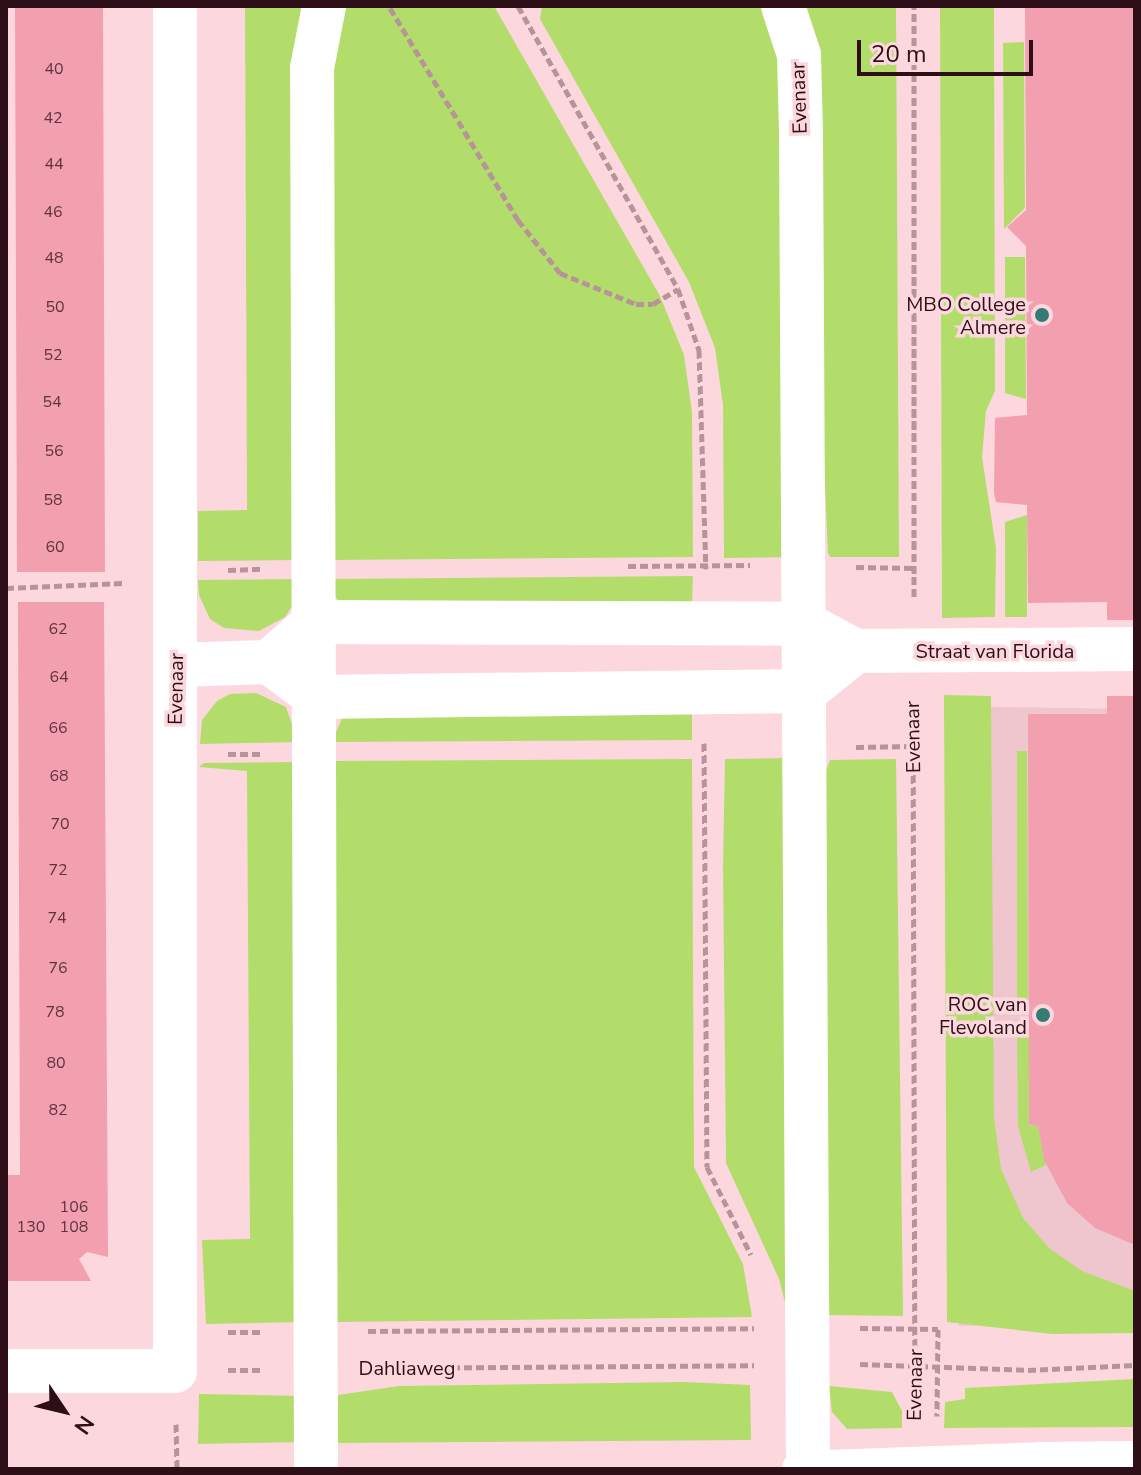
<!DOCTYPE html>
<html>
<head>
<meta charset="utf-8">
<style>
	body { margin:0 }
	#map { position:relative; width:1141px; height:1475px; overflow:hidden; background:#fdd7de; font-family:"Nunito Sans",sans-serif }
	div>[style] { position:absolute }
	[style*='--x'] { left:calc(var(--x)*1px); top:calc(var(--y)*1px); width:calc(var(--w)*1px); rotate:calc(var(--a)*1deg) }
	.built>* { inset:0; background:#efc6cd }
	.green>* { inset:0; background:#b2dd6b }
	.building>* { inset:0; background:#f29fb0 }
	.path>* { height:5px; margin-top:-2.5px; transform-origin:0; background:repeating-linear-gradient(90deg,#b7939a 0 8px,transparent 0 12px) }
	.service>* { height:36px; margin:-18px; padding:0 18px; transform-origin:18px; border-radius:18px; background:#fff }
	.minor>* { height:44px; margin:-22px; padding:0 22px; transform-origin:22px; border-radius:22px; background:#fff }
	.secondary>* { height:44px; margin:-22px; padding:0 22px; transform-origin:22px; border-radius:22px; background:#fff }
	.dots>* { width:22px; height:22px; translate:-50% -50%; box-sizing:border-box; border:4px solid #fdd7de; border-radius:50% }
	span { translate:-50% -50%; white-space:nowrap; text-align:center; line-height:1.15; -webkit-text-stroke:7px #fdd7de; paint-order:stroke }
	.number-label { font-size:16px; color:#5f333d }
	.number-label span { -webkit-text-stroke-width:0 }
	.street-label { font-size:20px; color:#2e0f17 }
	.poi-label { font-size:20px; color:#2e0f17 }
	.right { translate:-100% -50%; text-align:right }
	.frame { position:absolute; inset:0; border:8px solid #2e0f17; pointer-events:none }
	.north { position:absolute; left:24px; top:1371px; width:80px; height:80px; -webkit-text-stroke:6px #fdd7de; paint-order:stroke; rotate:125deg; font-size:22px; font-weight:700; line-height:32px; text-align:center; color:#2e0f17 }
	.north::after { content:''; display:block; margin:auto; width:28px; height:36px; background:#2e0f17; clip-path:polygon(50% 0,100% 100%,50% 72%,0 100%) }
	.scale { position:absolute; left:857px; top:40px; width:176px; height:36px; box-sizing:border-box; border:4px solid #2e0f17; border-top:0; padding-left:10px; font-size:24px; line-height:28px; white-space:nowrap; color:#2e0f17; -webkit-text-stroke:6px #fdd7de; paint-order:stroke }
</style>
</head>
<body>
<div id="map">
	<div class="built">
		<i style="clip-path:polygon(944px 706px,1135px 709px,1135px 1321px,959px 1326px)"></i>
	</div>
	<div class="green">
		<i style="clip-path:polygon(245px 6px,307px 6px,298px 560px,198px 561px,198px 511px,247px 510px)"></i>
		<i style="clip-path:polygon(343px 6px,494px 6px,660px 296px,684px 355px,692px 412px,693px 557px,331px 560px,331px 59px)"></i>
		<i style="clip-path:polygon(542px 6px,770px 6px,779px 28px,788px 557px,724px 558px,723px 405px,715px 348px,689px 282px,540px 19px)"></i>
		<i style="clip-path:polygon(804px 6px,896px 6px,899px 557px,830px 557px,828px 553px)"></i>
		<i style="clip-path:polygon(940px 6px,994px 6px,995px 391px,986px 411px,982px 457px,996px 548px,995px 617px,942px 618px)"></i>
		<i style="clip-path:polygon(1024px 42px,1025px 208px,1004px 229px,1003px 43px)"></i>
		<i style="clip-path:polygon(1005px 257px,1025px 257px,1026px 399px,1005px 393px)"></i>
		<i style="clip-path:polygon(1027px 515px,1027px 617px,1005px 617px,1005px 522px)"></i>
		<i style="clip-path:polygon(693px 576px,692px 603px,341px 603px,333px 595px,331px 579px)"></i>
		<i style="clip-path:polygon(298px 579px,293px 605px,285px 617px,259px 631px,224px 628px,210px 619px,199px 595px,198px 580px)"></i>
		<i style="clip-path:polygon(256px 693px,286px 707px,298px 742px,200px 744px,202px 720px,217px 701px,230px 694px)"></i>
		<i style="clip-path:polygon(944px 695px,991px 696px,994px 1118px,1001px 1169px,1023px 1218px,1049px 1248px,1082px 1271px,1135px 1291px,1135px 1333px,1052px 1334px,947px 1322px)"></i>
		<i style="clip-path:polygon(692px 714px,692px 740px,332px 742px,342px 718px)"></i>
		<i style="clip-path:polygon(1017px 751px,1027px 751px,1028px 1003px,1017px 1003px)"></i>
		<i style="clip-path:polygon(790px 758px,789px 1318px,779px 1279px,726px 1163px,723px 866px,725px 759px)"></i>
		<i style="clip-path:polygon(692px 759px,694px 1167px,743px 1264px,752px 1317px,334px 1322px,332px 761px)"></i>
		<i style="clip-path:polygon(896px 759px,903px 1316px,828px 1315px,826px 771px,830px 760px)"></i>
		<i style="clip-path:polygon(299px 762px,302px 1322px,206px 1324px,202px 1240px,250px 1239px,247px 771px,199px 767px,204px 763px)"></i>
		<i style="clip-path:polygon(1017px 1029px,1029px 1030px,1030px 1126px,1038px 1126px,1046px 1165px,1031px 1172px,1018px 1126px)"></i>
		<i style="clip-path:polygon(1135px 1379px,1135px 1427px,944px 1428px,945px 1402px,965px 1399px,965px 1388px)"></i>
		<i style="clip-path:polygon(684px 1382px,750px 1385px,751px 1440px,336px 1443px,338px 1395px,399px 1386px)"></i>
		<i style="clip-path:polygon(829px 1386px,892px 1392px,902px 1411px,902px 1428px,847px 1429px,832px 1412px)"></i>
		<i style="clip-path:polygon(199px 1394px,301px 1396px,301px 1442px,198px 1444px)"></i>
	</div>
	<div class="building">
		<i style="clip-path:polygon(15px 6px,103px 6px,105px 572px,17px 572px)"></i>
		<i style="clip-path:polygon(1025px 6px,1135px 6px,1135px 620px,1107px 620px,1107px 602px,1028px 603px,1027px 505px,996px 502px,994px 493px,995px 418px,1027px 415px,1026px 246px,1007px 227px,1026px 210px)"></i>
		<i style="clip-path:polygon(18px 602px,104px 602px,108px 1257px,87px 1252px,79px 1259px,91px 1281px,6px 1281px,7px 1175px,20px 1175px)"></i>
		<i style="clip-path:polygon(1107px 696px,1135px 696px,1135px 1245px,1095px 1228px,1067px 1203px,1044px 1160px,1038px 1126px,1029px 1125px,1028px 714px,1107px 714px)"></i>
	</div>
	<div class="path">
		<i style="--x:518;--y:6;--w:325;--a:60.5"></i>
		<i style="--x:678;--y:289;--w:65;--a:71"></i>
		<i style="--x:699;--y:350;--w:219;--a:88.2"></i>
		<i style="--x:390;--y:8;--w:248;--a:58.9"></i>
		<i style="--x:518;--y:220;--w:68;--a:51.6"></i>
		<i style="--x:560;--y:273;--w:82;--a:22.2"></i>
		<i style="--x:636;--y:304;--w:17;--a:0"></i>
		<i style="--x:653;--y:304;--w:29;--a:-31"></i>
		<i style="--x:628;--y:566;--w:122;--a:-0.5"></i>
		<i style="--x:856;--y:567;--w:59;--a:1"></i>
		<i style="--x:228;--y:570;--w:34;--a:-2"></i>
		<i style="--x:6;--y:588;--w:117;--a:-2.4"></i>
		<i style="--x:914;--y:597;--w:591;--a:-90"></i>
		<i style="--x:913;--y:703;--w:714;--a:89.84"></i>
		<i style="--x:704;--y:743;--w:424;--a:89.6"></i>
		<i style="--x:707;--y:1167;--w:98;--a:63.4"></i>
		<i style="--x:856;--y:747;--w:58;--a:-1"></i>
		<i style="--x:228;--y:754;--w:34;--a:0"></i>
		<i style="--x:860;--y:1328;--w:78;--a:0.7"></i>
		<i style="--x:938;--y:1329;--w:87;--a:90.7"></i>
		<i style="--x:368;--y:1331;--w:386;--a:-0.4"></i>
		<i style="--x:228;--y:1332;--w:34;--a:0"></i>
		<i style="--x:860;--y:1364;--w:168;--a:2"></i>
		<i style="--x:1028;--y:1370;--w:107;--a:-2.7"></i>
		<i style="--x:368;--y:1368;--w:386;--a:-0.4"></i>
		<i style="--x:228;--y:1370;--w:34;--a:0"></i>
		<i style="--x:176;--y:1424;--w:45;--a:88.7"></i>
	</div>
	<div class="service">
		<i style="--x:1019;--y:1466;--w:23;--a:-15"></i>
		<i style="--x:1041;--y:1460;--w:94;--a:-0.6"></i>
		<i style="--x:800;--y:1469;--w:241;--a:-2.1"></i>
	</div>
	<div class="minor">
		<i style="--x:314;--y:622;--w:492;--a:0.2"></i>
		<i style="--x:806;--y:624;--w:57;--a:28.4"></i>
		<i style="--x:856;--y:651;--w:64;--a:141.3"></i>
		<i style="--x:806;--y:691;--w:490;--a:179.3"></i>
		<i style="--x:316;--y:697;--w:59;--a:-143.3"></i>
		<i style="--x:269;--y:662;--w:60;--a:-41.6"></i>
		<i style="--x:856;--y:651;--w:279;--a:-0.4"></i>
		<i style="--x:177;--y:665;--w:92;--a:-1.9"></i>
		<i style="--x:6;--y:1371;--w:169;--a:0"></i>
		<i style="--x:175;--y:1371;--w:1365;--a:-90"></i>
	</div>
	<div class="secondary">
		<i style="--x:783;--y:6;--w:52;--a:71.9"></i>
		<i style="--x:799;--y:55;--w:78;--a:88.5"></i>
		<i style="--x:801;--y:133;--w:1336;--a:89.7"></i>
		<i style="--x:316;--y:1469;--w:1401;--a:-90.16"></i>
		<i style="--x:312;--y:68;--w:63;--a:-79"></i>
	</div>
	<div class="dots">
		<i style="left:1042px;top:315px;background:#347b74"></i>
		<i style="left:1043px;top:1015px;background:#347b74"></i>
	</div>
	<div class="number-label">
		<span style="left:54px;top:69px">40</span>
		<span style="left:53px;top:118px">42</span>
		<span style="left:54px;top:164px">44</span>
		<span style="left:53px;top:212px">46</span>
		<span style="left:54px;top:258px">48</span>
		<span style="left:55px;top:307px">50</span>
		<span style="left:53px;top:355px">52</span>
		<span style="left:52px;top:402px">54</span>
		<span style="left:54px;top:451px">56</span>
		<span style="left:53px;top:500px">58</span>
		<span style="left:55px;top:547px">60</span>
		<span style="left:58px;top:629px">62</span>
		<span style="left:59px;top:677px">64</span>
		<span style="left:58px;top:728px">66</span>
		<span style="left:59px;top:776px">68</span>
		<span style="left:60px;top:824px">70</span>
		<span style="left:58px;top:870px">72</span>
		<span style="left:57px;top:918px">74</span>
		<span style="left:58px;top:968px">76</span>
		<span style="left:55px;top:1012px">78</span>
		<span style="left:56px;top:1063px">80</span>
		<span style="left:58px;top:1110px">82</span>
		<span style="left:74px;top:1207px">106</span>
		<span style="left:31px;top:1227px">130</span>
		<span style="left:74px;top:1227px">108</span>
	</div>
	<div class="street-label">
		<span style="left:799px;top:98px;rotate:-92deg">Evenaar</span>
		<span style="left:995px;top:651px">Straat van Florida</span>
		<span style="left:176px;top:689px;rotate:-89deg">Evenaar</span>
		<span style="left:913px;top:737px;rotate:-91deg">Evenaar</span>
		<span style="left:407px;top:1368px">Dahliaweg</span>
		<span style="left:915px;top:1385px;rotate:-89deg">Evenaar</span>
	</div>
	<div class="poi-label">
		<span class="right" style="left:1026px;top:316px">MBO College<br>Almere</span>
		<span class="right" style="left:1027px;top:1016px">ROC van<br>Flevoland</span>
	</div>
	<div class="frame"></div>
	<div class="north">N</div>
	<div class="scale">20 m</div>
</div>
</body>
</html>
